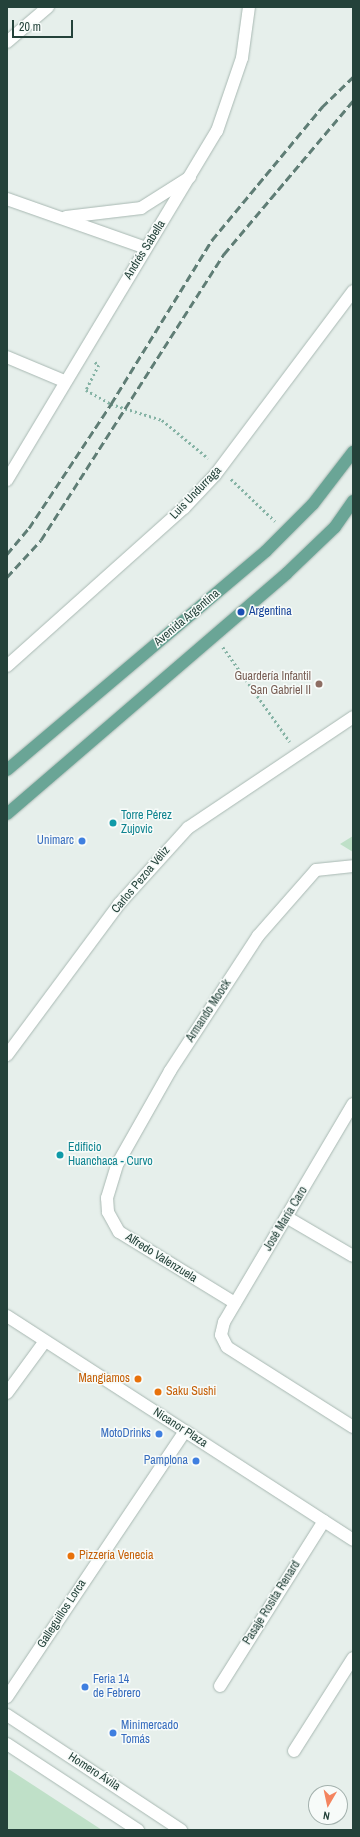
<!DOCTYPE html>
<html>
<head>
<meta charset="utf-8">
<style>
	body { margin:0 }
	#map { position:relative; width:360px; height:1837px; overflow:hidden; background:#e6efeb; font-family:"Archivo Narrow",sans-serif }
	div>[style] { position:absolute }
	[style*='--x'] { left:calc(var(--x)*1px); top:calc(var(--y)*1px); width:calc(var(--w)*1px); rotate:calc(var(--a)*1deg) }
	.green>* { inset:0; background:#bfe0c8 }
	.path>* { height:2.5px; margin-top:-1.25px; transform-origin:0; background:repeating-linear-gradient(90deg,#86b3a5 0 2px,transparent 0 5px) }
	.roads { filter:drop-shadow(0 0 1px #a8b8b2) drop-shadow(0 0 1px #a8b8b2) }
	.minor>* { height:12px; margin:-6px; padding:0 6px; transform-origin:6px; border-radius:6px; background:#fff }
	.secondary>* { height:12px; margin:-6px; padding:0 6px; transform-origin:6px; border-radius:6px; background:#fff }
	.primary>* { height:12px; margin:-6px; padding:0 6px; transform-origin:6px; border-radius:6px; background:#6aa596 }
	.rail>* { height:3px; margin-top:-1.5px; transform-origin:0; background:repeating-linear-gradient(90deg,#5f7d75 0 8px,transparent 0 12px) }
	.dots>* { width:11px; height:11px; translate:-50% -50%; box-sizing:border-box; border:2px solid #f7fbf9; border-radius:50% }
	span { translate:-50% -50%; white-space:nowrap; text-align:center; line-height:1.15; -webkit-text-stroke:3px #f7fbf9; paint-order:stroke }
	.street-label { font-size:12px; color:#24423a }
	.transit-label { font-size:12px; color:#164399 }
	.left { translate:0 -50%; text-align:left }
	.education-label { font-size:12px; color:#785e54 }
	.right { translate:-100% -50%; text-align:right }
	.culture-label { font-size:12px; color:#0d838f }
	.shop-label { font-size:12px; color:#366cbe }
	.food-label { font-size:12px; color:#c56008 }
	.frame { position:absolute; inset:0; border:8px solid #24423a; pointer-events:none }
	.north { position:absolute; left:308px; top:1785px; width:40px; height:40px; box-sizing:border-box; background:#f7fbf9; border:1px solid #a3b1ad; border-radius:50%; rotate:189deg; font-size:11px; font-weight:700; line-height:16px; text-align:center; color:#24423a }
	.north::after { content:''; display:block; margin:auto; width:14px; height:18px; background:#f4845f; clip-path:polygon(50% 0,100% 100%,50% 72%,0 100%) }
	.scale { position:absolute; left:12px; top:20px; width:61px; height:18px; box-sizing:border-box; border:2px solid #24423a; border-top:0; padding-left:5px; font-size:12px; line-height:14px; white-space:nowrap; color:#24423a; -webkit-text-stroke:3px #f7fbf9; paint-order:stroke }
</style>
</head>
<body>
<div id="map">
	<div class="green">
		<i style="clip-path:polygon(353px 836px,353px 852px,340px 844px)"></i>
		<i style="clip-path:polygon(7px 1770px,10px 1770px,102px 1830px,7px 1830px)"></i>
	</div>
	<div class="path">
		<i style="--x:95;--y:362;--w:5;--a:37"></i>
		<i style="--x:99;--y:365;--w:28;--a:117"></i>
		<i style="--x:86;--y:390;--w:29;--a:29"></i>
		<i style="--x:111;--y:404;--w:53;--a:17.4"></i>
		<i style="--x:162;--y:420;--w:60;--a:39.6"></i>
		<i style="--x:231;--y:479;--w:61;--a:43.7"></i>
		<i style="--x:223;--y:647;--w:116;--a:54.8"></i>
	</div>
	<div class="roads">
		<div class="minor">
			<i style="--x:7;--y:42;--w:54;--a:-40.5"></i>
			<i style="--x:7;--y:199;--w:147;--a:19.4"></i>
			<i style="--x:66;--y:217;--w:76;--a:-6.8"></i>
			<i style="--x:141;--y:208;--w:58;--a:-32.3"></i>
			<i style="--x:7;--y:357;--w:62;--a:22.8"></i>
			<i style="--x:7;--y:666;--w:237;--a:-41.8"></i>
			<i style="--x:184;--y:508;--w:45;--a:-46.8"></i>
			<i style="--x:215;--y:475;--w:230;--a:-53.1"></i>
			<i style="--x:7;--y:1055;--w:188;--a:-53.4"></i>
			<i style="--x:119;--y:904;--w:103;--a:-47.8"></i>
			<i style="--x:188;--y:828;--w:199;--a:-33.9"></i>
			<i style="--x:353;--y:1104;--w:253;--a:120.6"></i>
			<i style="--x:224;--y:1322;--w:13;--a:103"></i>
			<i style="--x:221;--y:1335;--w:13;--a:63"></i>
			<i style="--x:227;--y:1347;--w:149;--a:32.4"></i>
			<i style="--x:288;--y:1218;--w:75;--a:30.3"></i>
			<i style="--x:235;--y:1303;--w:136;--a:-148.5"></i>
			<i style="--x:119;--y:1232;--w:23;--a:-119"></i>
			<i style="--x:108;--y:1212;--w:14;--a:-94"></i>
			<i style="--x:107;--y:1198;--w:37;--a:-73"></i>
			<i style="--x:118;--y:1163;--w:106;--a:-60.5"></i>
			<i style="--x:170;--y:1071;--w:161;--a:-56.9"></i>
			<i style="--x:258;--y:936;--w:88;--a:-48.7"></i>
			<i style="--x:316;--y:870;--w:37;--a:-6"></i>
			<i style="--x:7;--y:1316;--w:412;--a:32.9"></i>
			<i style="--x:7;--y:1393;--w:64;--a:-53.8"></i>
			<i style="--x:220;--y:1686;--w:195;--a:-57.8"></i>
			<i style="--x:7;--y:1697;--w:320;--a:-56.2"></i>
			<i style="--x:294;--y:1751;--w:110;--a:-57.6"></i>
		</div>
		<div class="secondary">
			<i style="--x:7;--y:480;--w:407;--a:-59"></i>
			<i style="--x:217;--y:131;--w:77;--a:-71.1"></i>
			<i style="--x:242;--y:58;--w:51;--a:-82.2"></i>
			<i style="--x:7;--y:1715;--w:209;--a:33.5"></i>
			<i style="--x:7;--y:1744;--w:157;--a:33.3"></i>
		</div>
		<div class="primary">
			<i style="--x:7;--y:770;--w:339;--a:-40.2"></i>
			<i style="--x:266;--y:551;--w:66;--a:-45"></i>
			<i style="--x:313;--y:504;--w:66;--a:-52.4"></i>
			<i style="--x:7;--y:814;--w:369;--a:-40.7"></i>
			<i style="--x:287;--y:573;--w:66;--a:-43.8"></i>
			<i style="--x:335;--y:527;--w:32;--a:-55"></i>
		</div>
	</div>
	<div class="rail">
		<i style="--x:7;--y:554;--w:34;--a:-50"></i>
		<i style="--x:29;--y:528;--w:149;--a:-56.5"></i>
		<i style="--x:111;--y:404;--w:193;--a:-58.4"></i>
		<i style="--x:212;--y:240;--w:173;--a:-50.4"></i>
		<i style="--x:322;--y:107;--w:43;--a:-44.1"></i>
		<i style="--x:7;--y:577;--w:50;--a:-47.4"></i>
		<i style="--x:41;--y:540;--w:340;--a:-57.4"></i>
		<i style="--x:224;--y:254;--w:200;--a:-49.9"></i>
	</div>
	<div class="dots">
		<i style="left:241px;top:612px;background:#1a4fb4"></i>
		<i style="left:319px;top:684px;background:#8d6e63"></i>
		<i style="left:113px;top:823px;background:#0f9aa8"></i>
		<i style="left:82px;top:841px;background:#3f7fe0"></i>
		<i style="left:60px;top:1155px;background:#0f9aa8"></i>
		<i style="left:138px;top:1379px;background:#e8710a"></i>
		<i style="left:158px;top:1392px;background:#e8710a"></i>
		<i style="left:159px;top:1434px;background:#3f7fe0"></i>
		<i style="left:196px;top:1461px;background:#3f7fe0"></i>
		<i style="left:71px;top:1556px;background:#e8710a"></i>
		<i style="left:85px;top:1687px;background:#3f7fe0"></i>
		<i style="left:113px;top:1733px;background:#3f7fe0"></i>
	</div>
	<div class="street-label">
		<span style="left:145px;top:250px;rotate:-58deg">Andrés Sabella</span>
		<span style="left:196px;top:493px;rotate:-46deg">Luis Undurraga</span>
		<span style="left:187px;top:618px;rotate:-40deg">Avenida Argentina</span>
		<span style="left:141px;top:880px;rotate:-50deg">Carlos Pezoa Véliz</span>
		<span style="left:209px;top:1011px;rotate:-57deg">Armando Moock</span>
		<span style="left:286px;top:1219px;rotate:-59deg">José María Caro</span>
		<span style="left:161px;top:1258px;rotate:32deg">Alfredo Valenzuela</span>
		<span style="left:180px;top:1428px;rotate:33deg">Nicanor Plaza</span>
		<span style="left:272px;top:1603px;rotate:-58deg">Pasaje Rosita Renard</span>
		<span style="left:62px;top:1614px;rotate:-57deg">Galleguillos Lorca</span>
		<span style="left:94px;top:1772px;rotate:33deg">Homero Ávila</span>
	</div>
	<div class="transit-label">
		<span class="left" style="left:249px;top:612px">Argentina</span>
	</div>
	<div class="education-label">
		<span class="right" style="left:311px;top:684px">Guardería Infantil<br>San Gabriel II</span>
	</div>
	<div class="culture-label">
		<span class="left" style="left:121px;top:823px">Torre Pérez<br>Zujovic</span>
		<span class="left" style="left:68px;top:1155px">Edificio<br>Huanchaca - Curvo</span>
	</div>
	<div class="shop-label">
		<span class="right" style="left:74px;top:841px">Unimarc</span>
		<span class="right" style="left:151px;top:1434px">MotoDrinks</span>
		<span class="right" style="left:188px;top:1461px">Pamplona</span>
		<span class="left" style="left:93px;top:1687px">Feria 14<br>de Febrero</span>
		<span class="left" style="left:121px;top:1733px">Minimercado<br>Tomás</span>
	</div>
	<div class="food-label">
		<span class="right" style="left:130px;top:1379px">Mangiamos</span>
		<span class="left" style="left:166px;top:1392px">Saku Sushi</span>
		<span class="left" style="left:79px;top:1556px">Pizzería Venecia</span>
	</div>
	<div class="frame"></div>
	<div class="north">N</div>
	<div class="scale">20 m</div>
</div>
</body>
</html>
